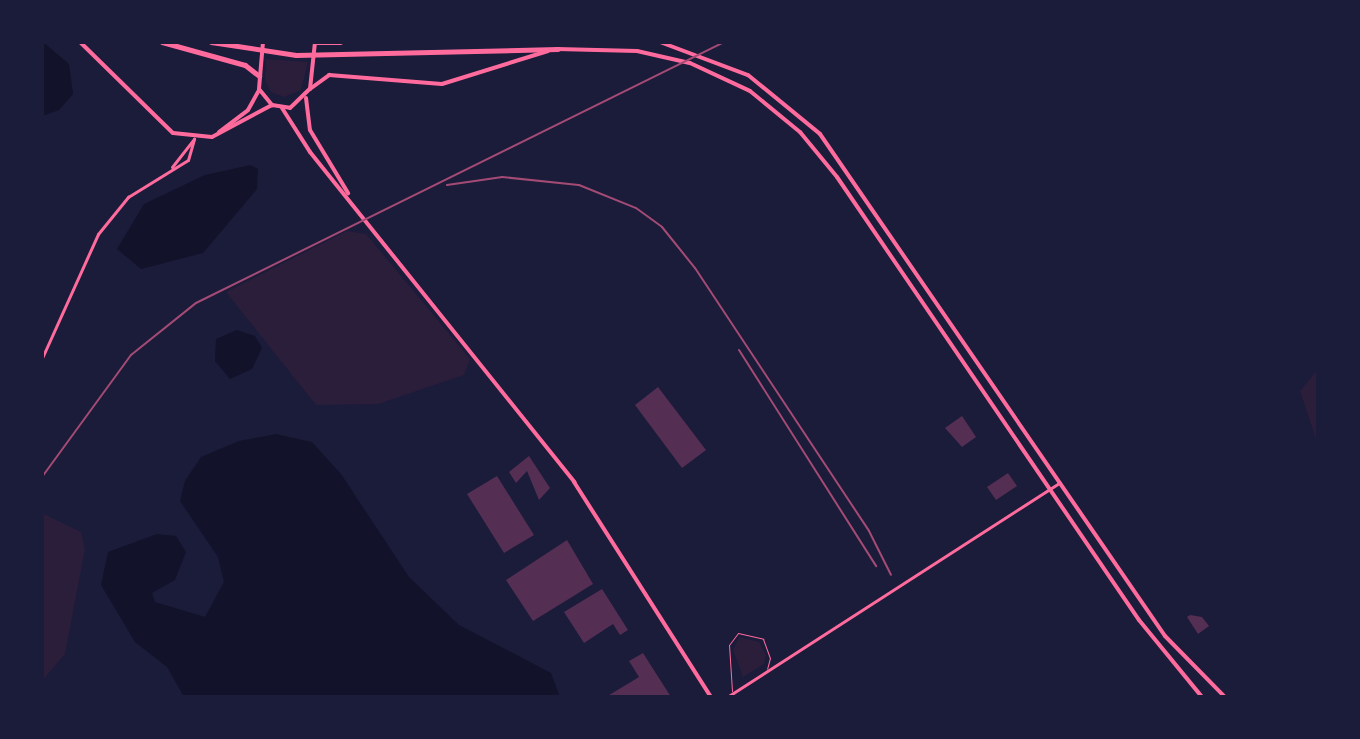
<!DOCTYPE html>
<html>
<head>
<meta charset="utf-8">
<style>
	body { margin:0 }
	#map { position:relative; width:1360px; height:739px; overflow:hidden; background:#1b1b3a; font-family:Montserrat,sans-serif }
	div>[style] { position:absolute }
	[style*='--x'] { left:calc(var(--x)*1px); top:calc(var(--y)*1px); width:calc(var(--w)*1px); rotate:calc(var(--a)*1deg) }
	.green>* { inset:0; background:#2a1e3b }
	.water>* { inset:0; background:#12122b }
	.building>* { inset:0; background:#542f53 }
	.service>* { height:1px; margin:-0.5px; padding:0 0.5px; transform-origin:0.5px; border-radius:0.5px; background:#ff6b9d }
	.minor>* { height:3px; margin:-1.5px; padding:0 1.5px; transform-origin:1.5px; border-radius:1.5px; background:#ff6b9d }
	.tertiary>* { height:4px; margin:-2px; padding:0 2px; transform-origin:2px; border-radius:2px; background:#ff6b9d }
	.primary>* { height:4px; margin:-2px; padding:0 2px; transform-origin:2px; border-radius:2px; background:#ff6b9d }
	.motorway>* { height:5px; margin:-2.5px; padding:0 2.5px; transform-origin:2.5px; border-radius:2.5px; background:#ff6b9d }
	.rail>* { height:2px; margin:-1px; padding:0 1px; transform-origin:1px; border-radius:1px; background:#a44b75 }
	span { translate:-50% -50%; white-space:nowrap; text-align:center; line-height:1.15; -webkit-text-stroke:7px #1b1b3a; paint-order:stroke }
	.frame { position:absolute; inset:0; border:44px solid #1b1b3a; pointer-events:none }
</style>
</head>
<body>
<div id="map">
	<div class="green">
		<i style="clip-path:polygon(266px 59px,308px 62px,301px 90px,284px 97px,271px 92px,265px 80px)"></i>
		<i style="clip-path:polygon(347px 231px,366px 234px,470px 359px,464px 375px,378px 404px,316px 405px,226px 292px)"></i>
		<i style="clip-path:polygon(1318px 369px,1318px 445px,1300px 391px)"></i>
		<i style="clip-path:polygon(42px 513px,81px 532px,85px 549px,65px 654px,42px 681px)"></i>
		<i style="clip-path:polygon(739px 637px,759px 642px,766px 655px,764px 664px,743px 677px,733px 650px)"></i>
	</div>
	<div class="water">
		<i style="clip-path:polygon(43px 42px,69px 64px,73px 94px,59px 110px,42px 116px)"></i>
		<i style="clip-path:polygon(250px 165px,258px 169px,257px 189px,203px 253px,141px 269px,117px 249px,144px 204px,205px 175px)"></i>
		<i style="clip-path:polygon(237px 330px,255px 336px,262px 348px,252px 369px,230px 379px,215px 361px,216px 339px)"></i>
		<i style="clip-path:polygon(276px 434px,312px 442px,341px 474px,409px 577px,459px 625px,551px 673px,560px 697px,184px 697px,167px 667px,135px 642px,101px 585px,108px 552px,157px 534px,176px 536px,186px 552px,175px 580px,152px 593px,155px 602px,205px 617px,224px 582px,218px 557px,180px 501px,185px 481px,201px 457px,239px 441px)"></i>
	</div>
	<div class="building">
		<i style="clip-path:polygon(658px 387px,706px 450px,682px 468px,635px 405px)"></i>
		<i style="clip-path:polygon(962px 416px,976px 437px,962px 447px,945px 428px)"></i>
		<i style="clip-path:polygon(529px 456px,550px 488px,539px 500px,527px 471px,516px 483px,509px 472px)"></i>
		<i style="clip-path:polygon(1008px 473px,1017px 486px,996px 500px,987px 487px)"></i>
		<i style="clip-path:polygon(497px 476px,534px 535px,504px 553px,467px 494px)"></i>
		<i style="clip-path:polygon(567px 540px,593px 584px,533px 621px,506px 580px)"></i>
		<i style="clip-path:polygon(602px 589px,628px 630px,620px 635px,613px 624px,584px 643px,564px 612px)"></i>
		<i style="clip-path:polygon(1190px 615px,1202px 617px,1209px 626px,1198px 634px,1187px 617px)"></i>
		<i style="clip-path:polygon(643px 653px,671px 697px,606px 697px,639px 677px,629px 661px)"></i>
	</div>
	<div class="service">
		<i style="--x:732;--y:691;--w:46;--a:-93.7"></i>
		<i style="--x:729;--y:645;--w:15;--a:-53"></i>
		<i style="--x:738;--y:633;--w:26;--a:13"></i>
		<i style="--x:763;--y:639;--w:20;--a:70"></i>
		<i style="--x:770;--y:658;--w:11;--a:105"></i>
	</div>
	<div class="minor">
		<i style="--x:172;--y:167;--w:36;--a:-52"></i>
		<i style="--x:42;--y:358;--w:136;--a:-65.7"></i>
		<i style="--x:98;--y:234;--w:48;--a:-51"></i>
		<i style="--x:128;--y:197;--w:70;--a:-31.7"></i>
		<i style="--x:188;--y:160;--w:22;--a:-74"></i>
		<i style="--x:727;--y:697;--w:396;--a:-32.8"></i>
	</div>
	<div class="tertiary">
		<i style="--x:80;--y:42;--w:130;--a:44.4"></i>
		<i style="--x:173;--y:133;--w:39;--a:6"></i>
		<i style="--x:212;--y:137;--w:68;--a:-28.1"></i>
		<i style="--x:263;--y:42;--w:47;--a:94.9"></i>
		<i style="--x:259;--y:89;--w:21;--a:51"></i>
		<i style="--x:272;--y:105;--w:18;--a:9"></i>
		<i style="--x:290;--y:108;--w:28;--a:-44"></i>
		<i style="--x:310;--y:89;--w:47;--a:-83.9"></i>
		<i style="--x:306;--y:98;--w:32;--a:83"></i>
		<i style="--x:310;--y:130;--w:74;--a:58.9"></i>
		<i style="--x:282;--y:108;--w:52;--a:57.5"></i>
		<i style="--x:310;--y:152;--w:423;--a:51.3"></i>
		<i style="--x:574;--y:482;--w:255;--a:57.5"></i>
		<i style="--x:219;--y:132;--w:36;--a:-37"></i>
		<i style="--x:248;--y:110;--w:23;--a:-61"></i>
	</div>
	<div class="primary">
		<i style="--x:660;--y:42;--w:94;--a:20.6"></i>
		<i style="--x:748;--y:75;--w:93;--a:39.3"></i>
		<i style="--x:820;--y:134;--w:609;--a:55.5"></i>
		<i style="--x:1165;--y:636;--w:86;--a:45.5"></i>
		<i style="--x:557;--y:49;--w:80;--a:1.4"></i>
		<i style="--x:637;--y:51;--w:54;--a:12.8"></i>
		<i style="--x:690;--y:63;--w:66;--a:25"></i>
		<i style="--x:750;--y:91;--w:65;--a:39.4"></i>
		<i style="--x:800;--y:132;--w:58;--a:50.6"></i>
		<i style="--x:837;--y:177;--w:536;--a:55.72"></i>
		<i style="--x:1139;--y:620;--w:99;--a:50.7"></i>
		<i style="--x:310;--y:89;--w:24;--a:-36"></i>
		<i style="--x:329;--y:75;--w:113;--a:4.6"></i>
		<i style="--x:442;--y:84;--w:111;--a:-17.3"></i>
	</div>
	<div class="motorway">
		<i style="--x:162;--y:42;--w:86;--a:15.5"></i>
		<i style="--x:245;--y:65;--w:18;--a:38"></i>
		<i style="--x:211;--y:42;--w:86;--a:8.7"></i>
		<i style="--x:296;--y:55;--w:262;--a:-1.3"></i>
		<i style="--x:317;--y:42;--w:23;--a:0"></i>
	</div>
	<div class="rail">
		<i style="--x:447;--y:185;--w:56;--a:-8.3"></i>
		<i style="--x:502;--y:177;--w:77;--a:5.9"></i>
		<i style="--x:579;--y:185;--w:61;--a:22"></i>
		<i style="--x:636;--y:208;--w:32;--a:36"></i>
		<i style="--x:662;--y:227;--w:53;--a:51.2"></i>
		<i style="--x:695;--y:268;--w:315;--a:56.5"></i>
		<i style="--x:869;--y:531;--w:49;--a:63.4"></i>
		<i style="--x:739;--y:350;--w:256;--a:57.6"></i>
		<i style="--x:42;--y:477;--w:151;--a:-53.9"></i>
		<i style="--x:131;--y:355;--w:83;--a:-38.7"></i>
		<i style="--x:196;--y:303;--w:589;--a:-26.3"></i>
	</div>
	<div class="frame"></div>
</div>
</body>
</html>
